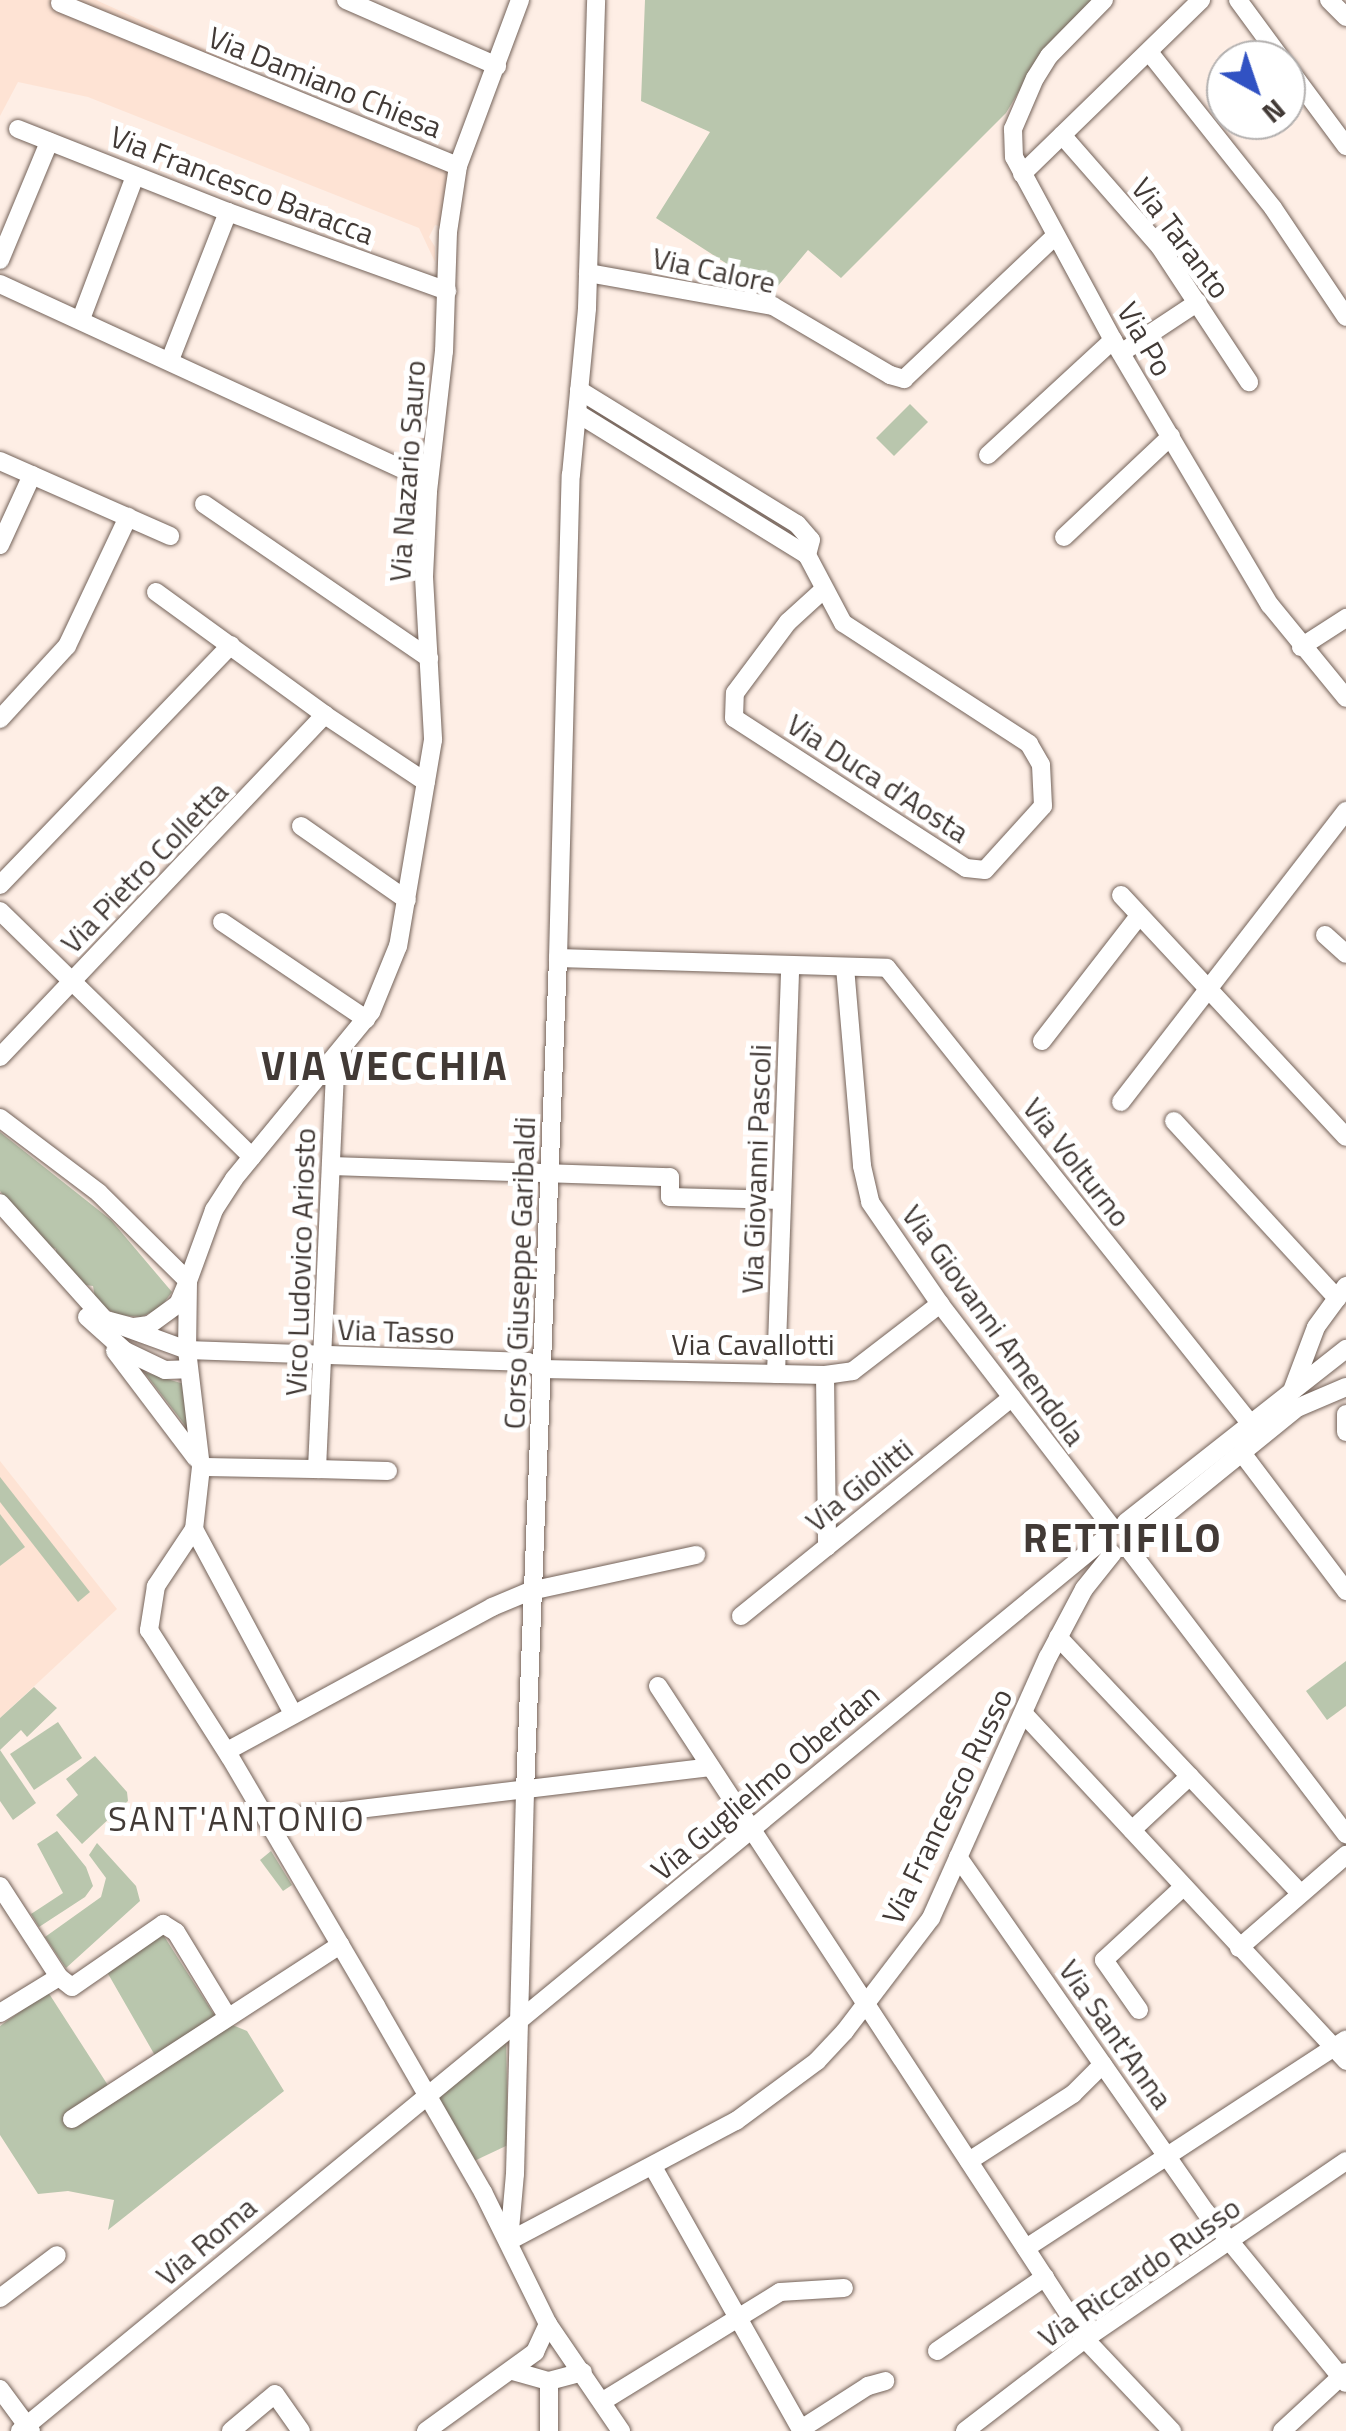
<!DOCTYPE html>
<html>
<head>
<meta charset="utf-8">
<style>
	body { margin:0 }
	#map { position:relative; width:1346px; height:2431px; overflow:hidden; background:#feeee5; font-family:"Titillium Web",sans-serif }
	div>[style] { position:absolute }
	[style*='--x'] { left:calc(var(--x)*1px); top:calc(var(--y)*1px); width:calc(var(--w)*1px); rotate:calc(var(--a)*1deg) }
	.built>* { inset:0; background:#fee3d4 }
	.green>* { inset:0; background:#b9c6ad }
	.roads { filter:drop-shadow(0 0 2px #736259) drop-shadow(0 0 2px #736259) }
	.minor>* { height:18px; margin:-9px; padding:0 9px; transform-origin:9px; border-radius:9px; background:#fff }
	span { translate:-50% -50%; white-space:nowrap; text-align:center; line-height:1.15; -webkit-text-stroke:10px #fff; paint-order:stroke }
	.street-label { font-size:30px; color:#423a36 }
	.quarter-label { font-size:35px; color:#423a36; letter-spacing:2.5px }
	.district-label { font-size:40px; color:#423a36; font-weight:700; letter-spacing:2.5px }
	.north { position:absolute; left:1206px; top:40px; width:100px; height:100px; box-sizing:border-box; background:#fff; border:2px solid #b3b0af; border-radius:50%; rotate:140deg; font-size:28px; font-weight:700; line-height:40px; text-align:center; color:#423a36 }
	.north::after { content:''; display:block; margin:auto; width:35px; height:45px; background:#3152c3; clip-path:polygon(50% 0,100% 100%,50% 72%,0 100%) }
</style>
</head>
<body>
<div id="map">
	<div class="built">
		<i style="clip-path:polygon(0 0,96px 0,222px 57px,271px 84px,456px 160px,452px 230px,435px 225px,429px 237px,435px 247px,435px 262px,419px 228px,88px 97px,18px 82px,0 116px)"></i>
		<i style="clip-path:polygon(0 1461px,117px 1609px,0 1718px)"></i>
	</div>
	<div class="green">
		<i style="clip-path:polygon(645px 0,1094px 0,1043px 51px,1006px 113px,841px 278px,808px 250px,772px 293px,656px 218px,710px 132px,641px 101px)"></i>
		<i style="clip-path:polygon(910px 404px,928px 422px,894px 456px,876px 438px)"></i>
		<i style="clip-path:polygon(0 1132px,111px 1220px,172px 1292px,160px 1308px,141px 1317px,118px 1315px,96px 1303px,93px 1286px,77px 1284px,56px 1261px,56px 1249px,41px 1243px,0 1191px)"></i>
		<i style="clip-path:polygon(144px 1372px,184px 1384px,188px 1429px)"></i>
		<i style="clip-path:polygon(0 1477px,90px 1592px,78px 1602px,0 1502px)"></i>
		<i style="clip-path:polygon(0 1514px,25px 1547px,0 1566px)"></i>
		<i style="clip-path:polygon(1346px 1661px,1346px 1706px,1327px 1720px,1306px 1691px)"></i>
		<i style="clip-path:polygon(34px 1687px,57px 1708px,27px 1737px,21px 1730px,0 1750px,0 1718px)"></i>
		<i style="clip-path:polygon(58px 1722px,82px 1758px,34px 1790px,10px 1754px)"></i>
		<i style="clip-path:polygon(0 1750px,36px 1803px,13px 1820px,0 1801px)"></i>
		<i style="clip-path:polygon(95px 1756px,127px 1792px,128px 1801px,82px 1844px,56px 1815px,78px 1795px,66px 1779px)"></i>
		<i style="clip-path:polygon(57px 1831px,86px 1867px,93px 1886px,85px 1897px,39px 1927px,31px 1914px,63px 1893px,37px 1844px)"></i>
		<i style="clip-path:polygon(97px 1843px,136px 1886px,140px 1901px,66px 1968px,45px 1937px,101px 1897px,106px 1878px,89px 1855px)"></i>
		<i style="clip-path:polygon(271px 1851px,292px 1885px,283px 1891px,260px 1860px)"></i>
		<i style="clip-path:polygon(162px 1933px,222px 2027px,230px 2024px,247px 2031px,284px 2091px,108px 2230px,114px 2200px,68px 2191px,38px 2194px,0 2135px,0 2026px,48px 1992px,111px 2090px,157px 2059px,107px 1972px)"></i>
		<i style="clip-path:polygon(506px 2034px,508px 2145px,472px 2162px,434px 2095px)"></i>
	</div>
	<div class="roads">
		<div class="minor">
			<i style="--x:346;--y:0;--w:165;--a:23.6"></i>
			<i style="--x:520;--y:0;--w:177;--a:110.5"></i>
			<i style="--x:458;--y:166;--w:67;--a:98.6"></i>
			<i style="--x:448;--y:232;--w:119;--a:91.9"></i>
			<i style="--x:444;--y:351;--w:142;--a:96.5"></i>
			<i style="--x:428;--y:492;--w:85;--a:92.7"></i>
			<i style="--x:424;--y:577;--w:163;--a:86.8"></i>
			<i style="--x:433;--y:740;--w:209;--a:99.6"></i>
			<i style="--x:398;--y:946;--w:71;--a:112.2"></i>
			<i style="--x:371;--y:1012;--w:216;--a:129.4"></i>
			<i style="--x:234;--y:1179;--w:37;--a:123"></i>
			<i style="--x:214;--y:1210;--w:76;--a:110.1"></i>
			<i style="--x:188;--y:1281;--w:69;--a:90.8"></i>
			<i style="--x:187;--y:1350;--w:118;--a:83.2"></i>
			<i style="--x:201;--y:1467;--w:62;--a:96.4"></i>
			<i style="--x:194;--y:1529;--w:69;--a:123.7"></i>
			<i style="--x:156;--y:1586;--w:45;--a:99"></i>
			<i style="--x:149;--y:1630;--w:151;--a:57.5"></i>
			<i style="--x:230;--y:1757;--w:289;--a:59.6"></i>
			<i style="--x:376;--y:2006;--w:215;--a:60.1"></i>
			<i style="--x:483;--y:2192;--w:147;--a:63.8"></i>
			<i style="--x:548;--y:2324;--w:130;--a:55.7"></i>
			<i style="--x:1104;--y:0;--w:78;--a:134.5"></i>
			<i style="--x:1049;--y:56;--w:26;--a:122"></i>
			<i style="--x:1035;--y:78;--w:56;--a:113.3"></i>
			<i style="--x:1013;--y:129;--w:28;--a:88"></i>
			<i style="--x:1014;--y:157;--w:208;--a:61.6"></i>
			<i style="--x:1113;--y:340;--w:308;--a:59.4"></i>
			<i style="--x:1270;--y:605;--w:120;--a:50.7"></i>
			<i style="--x:1238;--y:0;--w:74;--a:53.7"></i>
			<i style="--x:1329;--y:0;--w:24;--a:45"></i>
			<i style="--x:60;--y:3;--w:430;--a:22.3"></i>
			<i style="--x:1149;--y:52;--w:199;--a:51.5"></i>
			<i style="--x:1273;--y:208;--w:131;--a:56.2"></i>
			<i style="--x:1286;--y:65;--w:101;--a:53.5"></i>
			<i style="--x:18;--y:129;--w:226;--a:21.6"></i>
			<i style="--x:228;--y:212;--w:233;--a:19.8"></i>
			<i style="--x:1062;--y:135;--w:149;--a:48.8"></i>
			<i style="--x:1160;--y:247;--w:162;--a:56.6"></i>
			<i style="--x:1022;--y:174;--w:250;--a:-44.2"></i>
			<i style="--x:0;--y:260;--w:128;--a:-67.4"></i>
			<i style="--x:588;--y:273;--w:188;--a:10.1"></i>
			<i style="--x:773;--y:306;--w:136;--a:30.5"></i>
			<i style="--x:890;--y:375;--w:15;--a:16"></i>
			<i style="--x:904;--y:379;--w:208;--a:-43.4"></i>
			<i style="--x:0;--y:284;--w:472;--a:24.7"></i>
			<i style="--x:81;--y:319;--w:153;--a:-69.3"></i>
			<i style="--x:1121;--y:353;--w:92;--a:-33.5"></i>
			<i style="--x:170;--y:360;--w:159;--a:-68.6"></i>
			<i style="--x:579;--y:390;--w:256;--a:31.6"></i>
			<i style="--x:797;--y:524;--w:21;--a:49"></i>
			<i style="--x:811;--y:540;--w:16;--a:105"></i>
			<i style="--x:577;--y:413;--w:270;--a:31.7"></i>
			<i style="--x:807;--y:555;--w:77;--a:62.1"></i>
			<i style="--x:843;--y:623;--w:222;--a:33"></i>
			<i style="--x:1029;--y:744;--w:24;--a:60"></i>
			<i style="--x:1041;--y:765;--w:41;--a:87.2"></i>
			<i style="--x:1043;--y:806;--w:86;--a:132.2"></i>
			<i style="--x:985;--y:870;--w:19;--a:-174"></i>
			<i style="--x:966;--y:868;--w:276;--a:-147.1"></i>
			<i style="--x:734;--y:718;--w:25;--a:-88"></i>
			<i style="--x:735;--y:693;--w:89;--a:-53.3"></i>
			<i style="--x:788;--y:622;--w:47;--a:-42.4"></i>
			<i style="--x:988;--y:455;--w:170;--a:-42.6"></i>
			<i style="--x:0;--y:461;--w:186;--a:23.8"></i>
			<i style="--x:204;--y:504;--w:273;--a:34.4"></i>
			<i style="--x:1064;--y:537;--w:147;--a:-43.3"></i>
			<i style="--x:0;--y:545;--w:77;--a:-65.4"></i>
			<i style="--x:156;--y:592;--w:209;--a:36"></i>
			<i style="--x:325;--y:715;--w:121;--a:33.6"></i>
			<i style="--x:1301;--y:647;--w:54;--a:-32.8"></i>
			<i style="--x:0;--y:719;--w:99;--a:-47.5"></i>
			<i style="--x:67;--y:646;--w:143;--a:-64.7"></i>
			<i style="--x:301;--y:826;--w:129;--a:34.9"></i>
			<i style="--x:0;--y:885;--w:333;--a:-46.1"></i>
			<i style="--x:1121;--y:895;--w:330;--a:47.1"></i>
			<i style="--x:0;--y:911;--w:352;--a:44.3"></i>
			<i style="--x:222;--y:922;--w:174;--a:34"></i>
			<i style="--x:1325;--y:935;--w:28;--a:42"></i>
			<i style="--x:558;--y:958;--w:329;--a:1.7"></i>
			<i style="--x:887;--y:968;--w:582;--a:51.42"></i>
			<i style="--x:845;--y:967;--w:200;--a:85.1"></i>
			<i style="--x:862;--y:1166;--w:37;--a:77"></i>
			<i style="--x:870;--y:1202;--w:124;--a:55.5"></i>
			<i style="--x:940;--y:1304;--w:279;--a:52.4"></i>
			<i style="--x:1042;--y:1041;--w:158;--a:-52.2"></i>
			<i style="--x:0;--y:1057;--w:472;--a:-46.5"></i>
			<i style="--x:1121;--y:1102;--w:368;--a:-52.3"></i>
			<i style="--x:0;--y:1118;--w:124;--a:37.1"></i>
			<i style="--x:99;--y:1193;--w:125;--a:44.7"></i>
			<i style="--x:188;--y:1281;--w:25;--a:113"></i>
			<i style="--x:178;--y:1304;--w:36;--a:144"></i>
			<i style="--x:149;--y:1325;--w:17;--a:173"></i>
			<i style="--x:132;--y:1327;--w:28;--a:-165"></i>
			<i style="--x:105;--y:1320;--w:157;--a:-131.9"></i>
			<i style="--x:1174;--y:1121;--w:241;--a:47.4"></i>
			<i style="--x:331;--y:1166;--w:339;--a:1.9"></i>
			<i style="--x:670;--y:1177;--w:20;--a:90"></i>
			<i style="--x:670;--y:1197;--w:112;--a:1.5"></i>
			<i style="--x:87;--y:1317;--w:51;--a:41.8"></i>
			<i style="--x:125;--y:1351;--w:44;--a:25.4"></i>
			<i style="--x:165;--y:1370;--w:23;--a:-2"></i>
			<i style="--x:105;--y:1320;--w:87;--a:20.1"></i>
			<i style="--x:187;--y:1350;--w:341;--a:2"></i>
			<i style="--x:528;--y:1362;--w:16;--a:27"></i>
			<i style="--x:542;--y:1369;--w:283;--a:1.2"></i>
			<i style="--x:825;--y:1375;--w:28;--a:-8"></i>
			<i style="--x:853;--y:1371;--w:110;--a:-37.6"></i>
			<i style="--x:115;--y:1351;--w:134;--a:52.9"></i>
			<i style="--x:776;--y:1374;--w:409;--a:-88"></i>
			<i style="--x:825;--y:1375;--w:172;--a:89.3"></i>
			<i style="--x:1292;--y:1391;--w:68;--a:-69.4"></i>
			<i style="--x:1316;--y:1327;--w:51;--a:-53.8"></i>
			<i style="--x:1346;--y:1414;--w:18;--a:90"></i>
			<i style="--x:1242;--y:1453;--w:173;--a:53"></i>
			<i style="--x:201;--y:1467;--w:116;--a:1"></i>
			<i style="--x:317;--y:1469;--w:412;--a:-87.4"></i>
			<i style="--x:317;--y:1469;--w:71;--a:1.6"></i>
			<i style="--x:1126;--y:1522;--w:280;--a:-38.2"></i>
			<i style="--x:194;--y:1529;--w:210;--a:61.8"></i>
			<i style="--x:1138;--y:1537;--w:205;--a:-39.1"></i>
			<i style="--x:1297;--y:1408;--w:53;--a:-23.2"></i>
			<i style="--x:1131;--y:1552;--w:355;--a:52.7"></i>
			<i style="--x:535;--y:1590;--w:165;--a:-12.3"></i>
			<i style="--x:741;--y:1616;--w:348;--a:-38.9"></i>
			<i style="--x:1058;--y:1637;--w:352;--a:46.6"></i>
			<i style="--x:658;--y:1686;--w:780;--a:56.82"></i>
			<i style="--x:1085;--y:2339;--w:127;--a:46.6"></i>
			<i style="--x:1023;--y:1713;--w:475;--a:47.1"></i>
			<i style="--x:227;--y:1751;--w:302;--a:-28.5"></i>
			<i style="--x:492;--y:1607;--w:47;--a:-22.7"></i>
			<i style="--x:267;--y:1820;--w:446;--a:-6.8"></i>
			<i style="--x:1132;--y:1830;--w:79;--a:-43"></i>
			<i style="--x:958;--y:1857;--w:432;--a:55.1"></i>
			<i style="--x:1205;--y:2211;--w:222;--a:50.7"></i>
			<i style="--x:0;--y:1886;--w:108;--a:57"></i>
			<i style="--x:1239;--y:1948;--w:142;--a:-41"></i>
			<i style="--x:1139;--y:2010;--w:61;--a:-125"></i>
			<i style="--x:1104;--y:1960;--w:108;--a:-42.7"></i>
			<i style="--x:0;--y:2013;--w:69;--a:-31.4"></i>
			<i style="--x:59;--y:1977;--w:16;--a:38"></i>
			<i style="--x:72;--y:1987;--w:111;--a:-34.7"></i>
			<i style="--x:163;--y:1924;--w:15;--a:32"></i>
			<i style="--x:176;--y:1932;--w:98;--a:58.7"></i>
			<i style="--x:72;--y:2119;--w:320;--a:-33"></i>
			<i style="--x:969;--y:2161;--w:124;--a:-32.8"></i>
			<i style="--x:1073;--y:2094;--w:42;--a:-45"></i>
			<i style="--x:653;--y:2167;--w:303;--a:60.6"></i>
			<i style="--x:509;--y:2241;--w:67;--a:-84.9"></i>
			<i style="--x:515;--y:2174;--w:383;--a:-88.5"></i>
			<i style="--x:525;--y:1791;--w:834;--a:-87.73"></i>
			<i style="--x:558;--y:958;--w:483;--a:-88.5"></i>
			<i style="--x:571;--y:475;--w:168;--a:-84.5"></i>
			<i style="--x:587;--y:308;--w:308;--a:-88.3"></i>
			<i style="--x:509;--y:2241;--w:257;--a:-27.9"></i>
			<i style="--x:736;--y:2121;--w:101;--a:-36.5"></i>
			<i style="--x:817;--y:2061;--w:41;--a:-47"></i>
			<i style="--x:845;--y:2031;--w:142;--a:-52.7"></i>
			<i style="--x:931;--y:1918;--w:286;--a:-65.9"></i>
			<i style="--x:1048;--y:1657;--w:77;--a:-62.1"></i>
			<i style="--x:1084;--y:1589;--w:45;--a:-51.3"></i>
			<i style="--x:1026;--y:2248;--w:382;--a:-33.1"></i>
			<i style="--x:0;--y:2298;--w:71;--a:-37"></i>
			<i style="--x:937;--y:2351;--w:131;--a:-34.4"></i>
			<i style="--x:513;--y:2371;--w:37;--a:16"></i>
			<i style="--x:549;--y:2381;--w:35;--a:-15"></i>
			<i style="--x:0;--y:2389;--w:52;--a:53.6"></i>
			<i style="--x:603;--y:2401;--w:208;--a:-31.6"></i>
			<i style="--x:780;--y:2292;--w:64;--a:-3.6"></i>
			<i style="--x:801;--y:2429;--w:80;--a:-32.7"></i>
			<i style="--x:868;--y:2386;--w:18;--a:-16"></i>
			<i style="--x:20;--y:2431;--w:1402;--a:-39.44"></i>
			<i style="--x:231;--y:2431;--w:57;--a:-40.1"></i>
			<i style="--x:275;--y:2394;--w:45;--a:54.9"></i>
			<i style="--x:426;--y:2431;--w:135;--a:-35.9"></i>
			<i style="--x:535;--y:2352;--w:31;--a:-65"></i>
			<i style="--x:549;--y:2431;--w:50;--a:-90"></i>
			<i style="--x:965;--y:2431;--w:151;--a:-37.5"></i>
			<i style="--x:1085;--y:2339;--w:316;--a:-34.3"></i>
			<i style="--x:1282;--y:2431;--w:87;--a:-42.7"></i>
		</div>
	</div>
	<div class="street-label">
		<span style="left:325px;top:82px;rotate:22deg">Via Damiano Chiesa</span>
		<span style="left:242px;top:185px;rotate:21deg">Via Francesco Baracca</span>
		<span style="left:1181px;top:238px;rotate:53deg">Via Taranto</span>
		<span style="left:714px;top:270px;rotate:12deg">Via Calore</span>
		<span style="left:1145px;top:339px;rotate:60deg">Via Po</span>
		<span style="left:407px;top:471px;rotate:-86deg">Via Nazario Sauro</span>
		<span style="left:878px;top:778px;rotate:33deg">Via Duca d'Aosta</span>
		<span style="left:144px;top:867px;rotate:-46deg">Via Pietro Colletta</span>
		<span style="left:1077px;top:1162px;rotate:52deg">Via Volturno</span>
		<span style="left:756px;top:1169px;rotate:-88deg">Via Giovanni Pascoli</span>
		<span style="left:300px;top:1262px;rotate:-88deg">Vico Ludovico Ariosto</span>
		<span style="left:519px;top:1273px;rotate:-88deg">Corso Giuseppe Garibaldi</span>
		<span style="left:994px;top:1325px;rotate:54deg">Via Giovanni Amendola</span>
		<span style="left:396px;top:1331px;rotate:2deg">Via Tasso</span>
		<span style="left:753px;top:1344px">Via Cavallotti</span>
		<span style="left:859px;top:1485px;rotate:-39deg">Via Giolitti</span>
		<span style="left:765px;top:1782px;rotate:-40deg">Via Guglielmo Oberdan</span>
		<span style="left:947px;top:1806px;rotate:-64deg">Via Francesco Russo</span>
		<span style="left:1116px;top:2034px;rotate:55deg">Via Sant'Anna</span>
		<span style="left:206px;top:2241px;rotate:-40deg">Via Roma</span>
		<span style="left:1139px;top:2272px;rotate:-35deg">Via Riccardo Russo</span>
	</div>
	<div class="quarter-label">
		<span style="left:237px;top:1818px">SANT'ANTONIO</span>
	</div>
	<div class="district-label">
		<span style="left:385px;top:1066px">VIA VECCHIA</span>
		<span style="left:1123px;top:1538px">RETTIFILO</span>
	</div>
	<div class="north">N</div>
</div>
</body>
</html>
